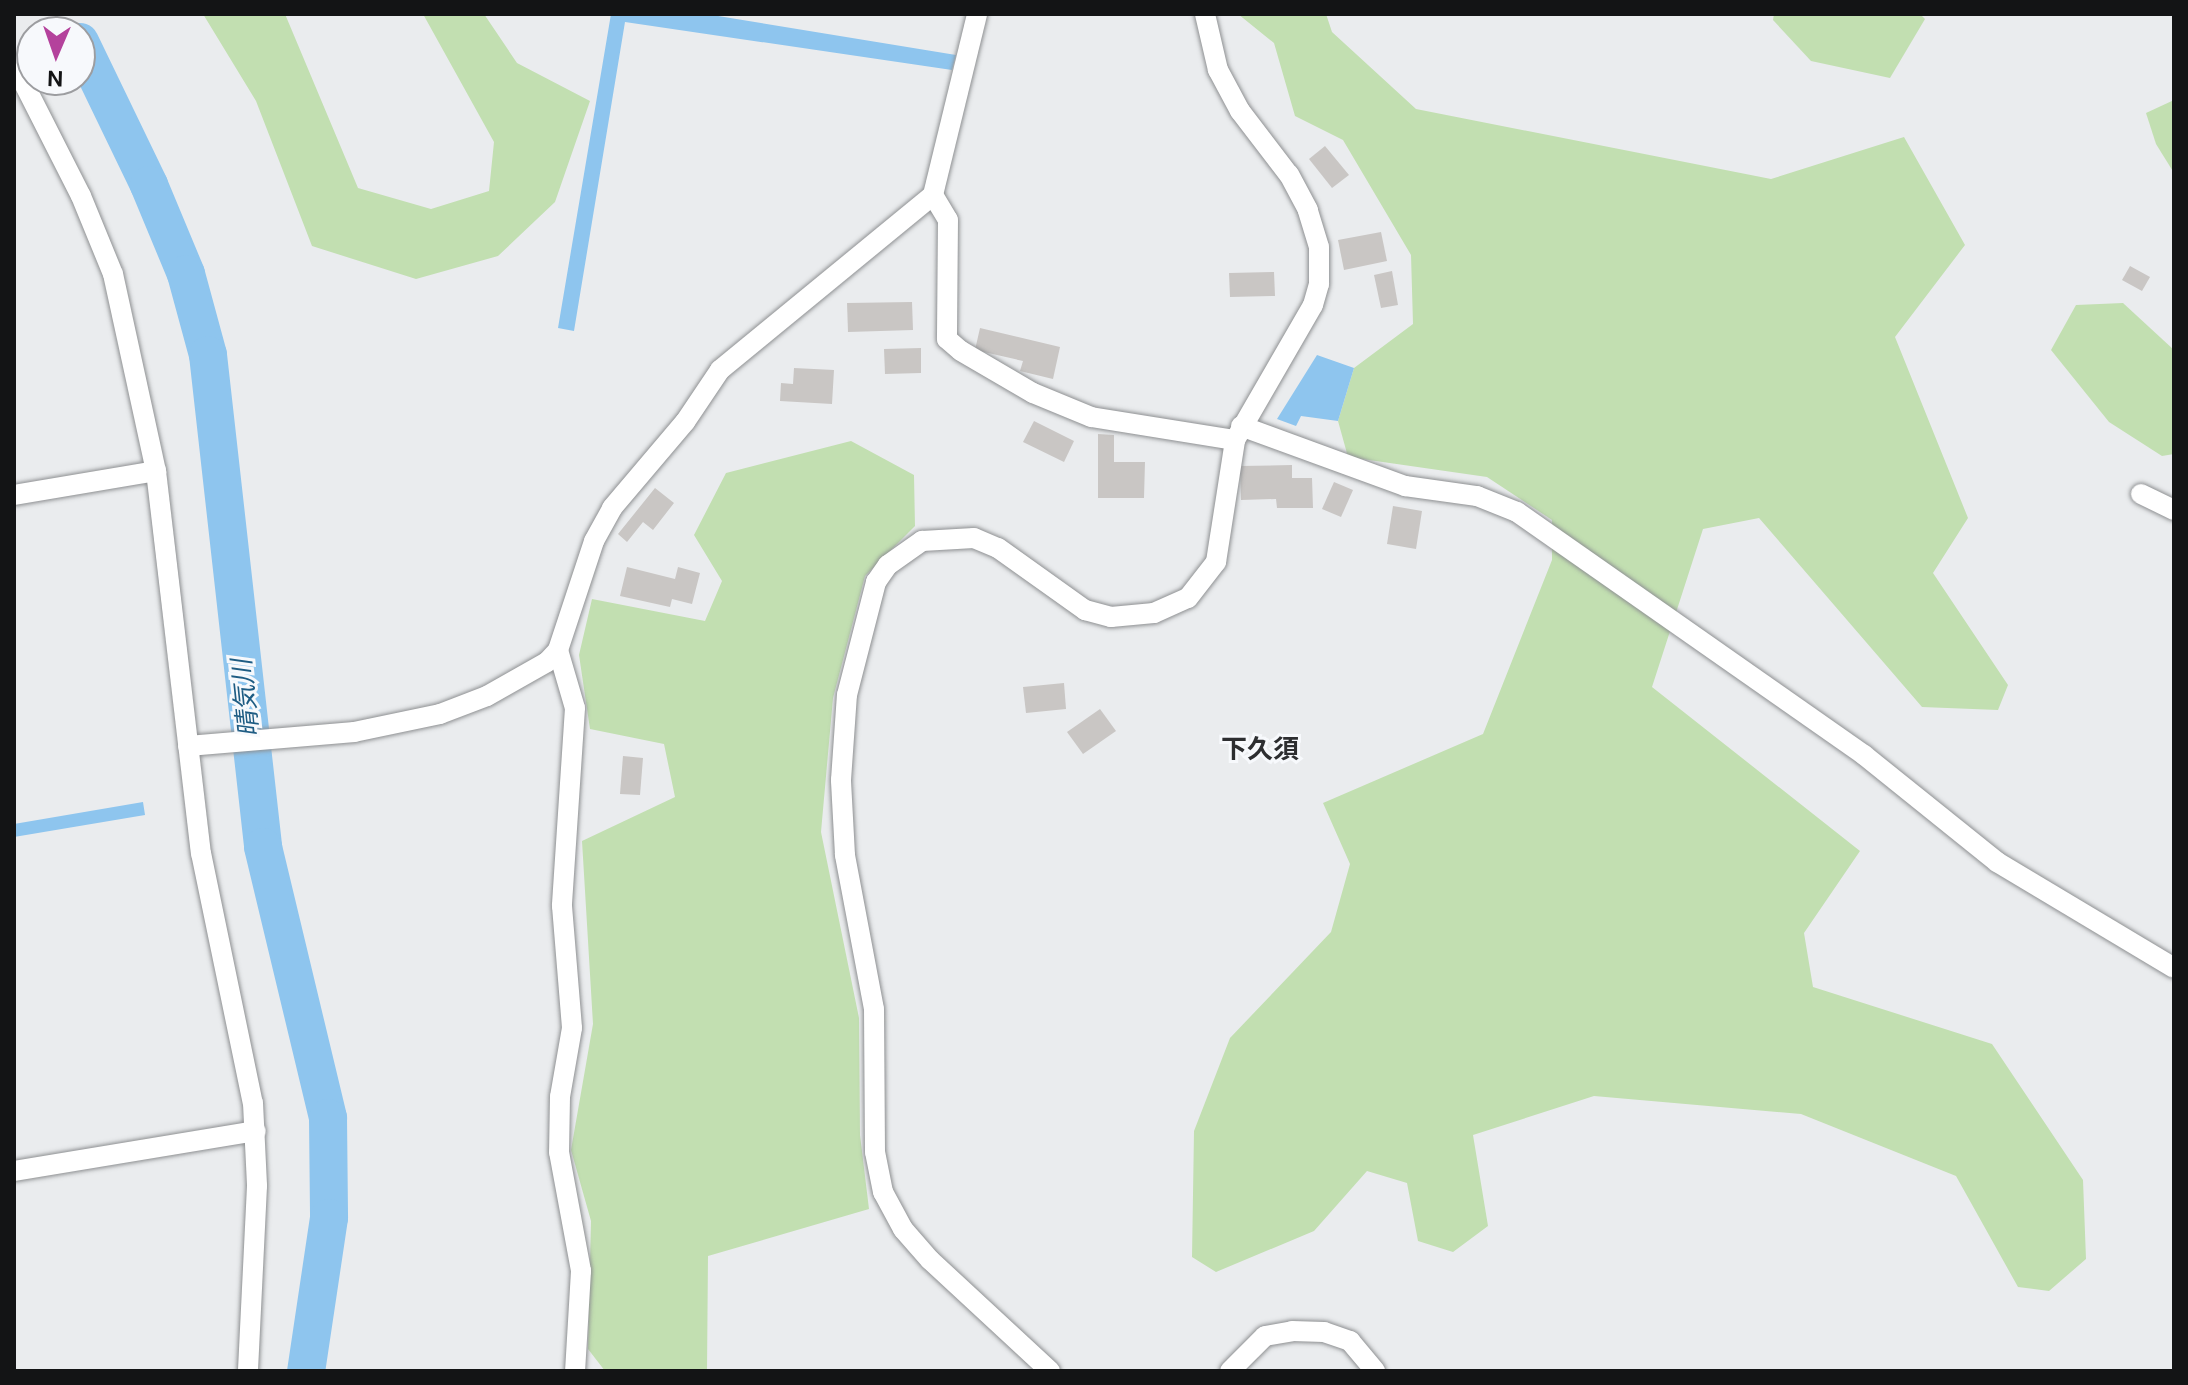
<!DOCTYPE html>
<html>
<head>
<meta charset="utf-8">
<style>
	body { margin:0 }
	#map { position:relative; width:2188px; height:1385px; overflow:hidden; background:#eaecee; font-family:"DM Sans","Noto Sans JP",sans-serif }
	div>[style] { position:absolute }
	[style*='--x'] { left:calc(var(--x)*1px); top:calc(var(--y)*1px); width:calc(var(--w)*1px); rotate:calc(var(--a)*1deg) }
	.green>* { inset:0; background:#c2dfb1 }
	.water>* { inset:0; background:#8ec5ee }
	.river>* { height:38px; margin:-19px; padding:0 19px; transform-origin:19px; border-radius:19px; background:#8ec5ee }
	.building>* { inset:0; background:#c9c6c4 }
	.roads { filter:drop-shadow(0 0 2px #8e9092) drop-shadow(0 0 2px #8e9092) }
	.street>* { height:20px; margin:-10px; padding:0 10px; transform-origin:10px; border-radius:10px; background:#fff }
	span { translate:-50% -50%; white-space:nowrap; text-align:center; line-height:1.15; -webkit-text-stroke:6px #f7f9fc; paint-order:stroke }
	.water-label { font-size:26px; color:#1e5c83; font-style:italic }
	.neighbourhood-label { font-size:26px; color:#2d2e30; font-weight:700 }
	.frame { position:absolute; inset:0; border:16px solid #131415; pointer-events:none }
	.north { position:absolute; left:16px; top:16px; width:80px; height:80px; box-sizing:border-box; background:#f7f9fc; border:2px solid #9c9da0; border-radius:50%; rotate:182deg; font-size:22px; font-weight:700; line-height:32px; text-align:center; color:#131415 }
	.north::after { content:''; display:block; margin:auto; width:28px; height:36px; background:#b4429c; clip-path:polygon(50% 0,100% 100%,50% 72%,0 100%) }
</style>
</head>
<body>
<div id="map">
	<div class="green">
		<i style="clip-path:polygon(203px 14px,285px 14px,358px 188px,431px 209px,489px 191px,494px 142px,423px 14px,484px 14px,517px 63px,590px 101px,555px 202px,498px 256px,416px 279px,312px 246px,256px 101px)"></i>
		<i style="clip-path:polygon(1238px 14px,1326px 14px,1332px 32px,1416px 109px,1771px 179px,1904px 137px,1965px 245px,1895px 337px,1968px 518px,1933px 573px,2008px 685px,1998px 710px,1922px 707px,1759px 518px,1703px 529px,1652px 687px,1860px 851px,1804px 933px,1813px 987px,1992px 1044px,2083px 1180px,2086px 1259px,2049px 1291px,2018px 1287px,1956px 1176px,1801px 1114px,1594px 1096px,1473px 1135px,1488px 1226px,1453px 1252px,1418px 1241px,1407px 1183px,1367px 1171px,1314px 1231px,1216px 1272px,1192px 1257px,1194px 1131px,1230px 1038px,1331px 932px,1350px 864px,1323px 803px,1483px 734px,1552px 560px,1552px 520px,1487px 477px,1348px 457px,1338px 421px,1354px 368px,1413px 324px,1411px 255px,1343px 140px,1295px 116px,1274px 43px)"></i>
		<i style="clip-path:polygon(1774px 14px,1920px 14px,1925px 19px,1890px 78px,1811px 61px,1773px 20px)"></i>
		<i style="clip-path:polygon(2174px 100px,2174px 173px,2156px 144px,2146px 113px)"></i>
		<i style="clip-path:polygon(2123px 303px,2174px 350px,2174px 454px,2162px 456px,2109px 422px,2051px 350px,2076px 305px)"></i>
		<i style="clip-path:polygon(851px 441px,914px 475px,915px 526px,865px 576px,833px 698px,821px 832px,859px 1018px,860px 1135px,869px 1209px,708px 1256px,707px 1371px,605px 1371px,588px 1349px,591px 1221px,571px 1150px,593px 1024px,582px 841px,675px 797px,664px 744px,590px 729px,579px 655px,592px 599px,705px 621px,722px 581px,694px 535px,726px 473px)"></i>
	</div>
	<div class="water">
		<i style="clip-path:polygon(611px 14px,706px 14px,956px 55px,952px 70px,625px 22px,574px 331px,558px 328px)"></i>
		<i style="clip-path:polygon(1317px 355px,1354px 368px,1338px 421px,1301px 416px,1296px 426px,1277px 419px)"></i>
		<i style="clip-path:polygon(143px 802px,145px 815px,14px 837px,14px 824px)"></i>
	</div>
	<div class="river">
		<i style="--x:80;--y:42;--w:159;--a:64.2"></i>
		<i style="--x:149;--y:185;--w:96;--a:67.4"></i>
		<i style="--x:186;--y:274;--w:84;--a:74.8"></i>
		<i style="--x:208;--y:355;--w:495;--a:83.6"></i>
		<i style="--x:263;--y:847;--w:279;--a:76.5"></i>
		<i style="--x:328;--y:1118;--w:100;--a:89.4"></i>
		<i style="--x:329;--y:1218;--w:155;--a:98.5"></i>
	</div>
	<div class="building">
		<i style="clip-path:polygon(1325px 146px,1349px 175px,1332px 188px,1309px 159px)"></i>
		<i style="clip-path:polygon(1381px 232px,1387px 261px,1344px 270px,1338px 240px)"></i>
		<i style="clip-path:polygon(2130px 266px,2150px 277px,2142px 291px,2122px 280px)"></i>
		<i style="clip-path:polygon(1392px 271px,1398px 305px,1381px 308px,1374px 275px)"></i>
		<i style="clip-path:polygon(1274px 272px,1275px 296px,1230px 297px,1229px 273px)"></i>
		<i style="clip-path:polygon(912px 302px,913px 330px,848px 332px,847px 303px)"></i>
		<i style="clip-path:polygon(980px 328px,1060px 347px,1053px 379px,1020px 371px,1023px 361px,975px 350px)"></i>
		<i style="clip-path:polygon(921px 348px,921px 373px,885px 374px,884px 349px)"></i>
		<i style="clip-path:polygon(794px 368px,834px 370px,832px 404px,780px 401px,781px 383px,793px 384px)"></i>
		<i style="clip-path:polygon(1034px 421px,1074px 441px,1064px 462px,1023px 442px)"></i>
		<i style="clip-path:polygon(1098px 434px,1114px 435px,1114px 462px,1145px 462px,1144px 498px,1098px 498px)"></i>
		<i style="clip-path:polygon(1292px 465px,1292px 478px,1312px 478px,1313px 508px,1277px 508px,1276px 499px,1241px 500px,1240px 466px)"></i>
		<i style="clip-path:polygon(1334px 482px,1353px 490px,1341px 517px,1322px 509px)"></i>
		<i style="clip-path:polygon(655px 488px,674px 503px,653px 530px,643px 522px,627px 542px,618px 534px)"></i>
		<i style="clip-path:polygon(1393px 506px,1422px 511px,1416px 549px,1387px 544px)"></i>
		<i style="clip-path:polygon(627px 567px,675px 579px,678px 567px,700px 573px,692px 604px,672px 599px,670px 607px,620px 596px)"></i>
		<i style="clip-path:polygon(1064px 683px,1066px 709px,1026px 713px,1023px 687px)"></i>
		<i style="clip-path:polygon(1100px 709px,1116px 731px,1083px 754px,1067px 732px)"></i>
		<i style="clip-path:polygon(623px 756px,643px 758px,640px 795px,620px 794px)"></i>
	</div>
	<div class="roads">
		<div class="street">
			<i style="--x:14;--y:64;--w:148;--a:63.1"></i>
			<i style="--x:81;--y:196;--w:84;--a:67.7"></i>
			<i style="--x:113;--y:274;--w:202;--a:77.7"></i>
			<i style="--x:156;--y:471;--w:385;--a:83.3"></i>
			<i style="--x:201;--y:853;--w:255;--a:78.3"></i>
			<i style="--x:253;--y:1103;--w:83;--a:87.2"></i>
			<i style="--x:257;--y:1186;--w:185;--a:92.8"></i>
			<i style="--x:933;--y:195;--w:29;--a:59"></i>
			<i style="--x:948;--y:220;--w:119;--a:90.5"></i>
			<i style="--x:947;--y:339;--w:18;--a:41"></i>
			<i style="--x:961;--y:351;--w:83;--a:30.3"></i>
			<i style="--x:1033;--y:393;--w:63;--a:22.5"></i>
			<i style="--x:1091;--y:417;--w:146;--a:9.1"></i>
			<i style="--x:1241;--y:426;--w:175;--a:20.1"></i>
			<i style="--x:1405;--y:486;--w:73;--a:7.9"></i>
			<i style="--x:1477;--y:496;--w:43;--a:21.8"></i>
			<i style="--x:1517;--y:512;--w:424;--a:35"></i>
			<i style="--x:1864;--y:755;--w:171;--a:38.8"></i>
			<i style="--x:1997;--y:862;--w:206;--a:30.9"></i>
			<i style="--x:2141;--y:494;--w:37;--a:26"></i>
			<i style="--x:14;--y:495;--w:144;--a:-9.6"></i>
			<i style="--x:558;--y:650;--w:60;--a:73.7"></i>
			<i style="--x:575;--y:708;--w:198;--a:93.8"></i>
			<i style="--x:562;--y:906;--w:122;--a:85.3"></i>
			<i style="--x:572;--y:1028;--w:70;--a:99.9"></i>
			<i style="--x:560;--y:1097;--w:55;--a:91"></i>
			<i style="--x:559;--y:1152;--w:121;--a:79.5"></i>
			<i style="--x:581;--y:1271;--w:100;--a:93.4"></i>
			<i style="--x:188;--y:746;--w:167;--a:-4.8"></i>
			<i style="--x:354;--y:732;--w:88;--a:-11.8"></i>
			<i style="--x:440;--y:714;--w:50;--a:-21"></i>
			<i style="--x:487;--y:696;--w:69;--a:-29.5"></i>
			<i style="--x:547;--y:662;--w:16;--a:-47"></i>
			<i style="--x:558;--y:650;--w:115;--a:-71.7"></i>
			<i style="--x:594;--y:541;--w:38;--a:-61"></i>
			<i style="--x:612;--y:508;--w:113;--a:-49.7"></i>
			<i style="--x:685;--y:422;--w:63;--a:-56.1"></i>
			<i style="--x:720;--y:370;--w:276;--a:-39.4"></i>
			<i style="--x:933;--y:195;--w:186;--a:-76.3"></i>
			<i style="--x:14;--y:1171;--w:245;--a:-9.4"></i>
			<i style="--x:1050;--y:1371;--w:163;--a:-137.2"></i>
			<i style="--x:930;--y:1260;--w:41;--a:-131.1"></i>
			<i style="--x:903;--y:1229;--w:42;--a:-118.4"></i>
			<i style="--x:883;--y:1192;--w:41;--a:-101.3"></i>
			<i style="--x:875;--y:1152;--w:143;--a:-90.4"></i>
			<i style="--x:874;--y:1009;--w:157;--a:-100.7"></i>
			<i style="--x:845;--y:855;--w:75;--a:-93.1"></i>
			<i style="--x:841;--y:780;--w:85;--a:-86"></i>
			<i style="--x:847;--y:695;--w:117;--a:-75.6"></i>
			<i style="--x:876;--y:582;--w:21;--a:-55"></i>
			<i style="--x:888;--y:565;--w:42;--a:-35.2"></i>
			<i style="--x:922;--y:541;--w:52;--a:-3.3"></i>
			<i style="--x:974;--y:538;--w:26;--a:23"></i>
			<i style="--x:998;--y:548;--w:107;--a:35.5"></i>
			<i style="--x:1085;--y:610;--w:27;--a:15"></i>
			<i style="--x:1111;--y:617;--w:43;--a:-5.3"></i>
			<i style="--x:1154;--y:613;--w:37;--a:-24"></i>
			<i style="--x:1188;--y:598;--w:46;--a:-52.1"></i>
			<i style="--x:1216;--y:562;--w:123;--a:-81.1"></i>
			<i style="--x:1235;--y:440;--w:156;--a:-60"></i>
			<i style="--x:1313;--y:305;--w:22;--a:-74"></i>
			<i style="--x:1319;--y:284;--w:37;--a:-90"></i>
			<i style="--x:1319;--y:247;--w:39;--a:-107"></i>
			<i style="--x:1308;--y:210;--w:40;--a:-118"></i>
			<i style="--x:1289;--y:175;--w:81;--a:-127.4"></i>
			<i style="--x:1240;--y:111;--w:47;--a:-118.2"></i>
			<i style="--x:1218;--y:70;--w:57;--a:-103.1"></i>
			<i style="--x:1230;--y:1371;--w:49;--a:-45"></i>
			<i style="--x:1265;--y:1336;--w:27;--a:-10"></i>
			<i style="--x:1292;--y:1331;--w:32;--a:2"></i>
			<i style="--x:1324;--y:1332;--w:28;--a:19"></i>
			<i style="--x:1350;--y:1341;--w:39;--a:50"></i>
		</div>
	</div>
	<div class="water-label">
		<span style="left:246px;top:698px;rotate:-96deg">晴気川</span>
	</div>
	<div class="neighbourhood-label">
		<span style="left:1260px;top:750px">下久須</span>
	</div>
	<div class="frame"></div>
	<div class="north">N</div>
</div>
</body>
</html>
